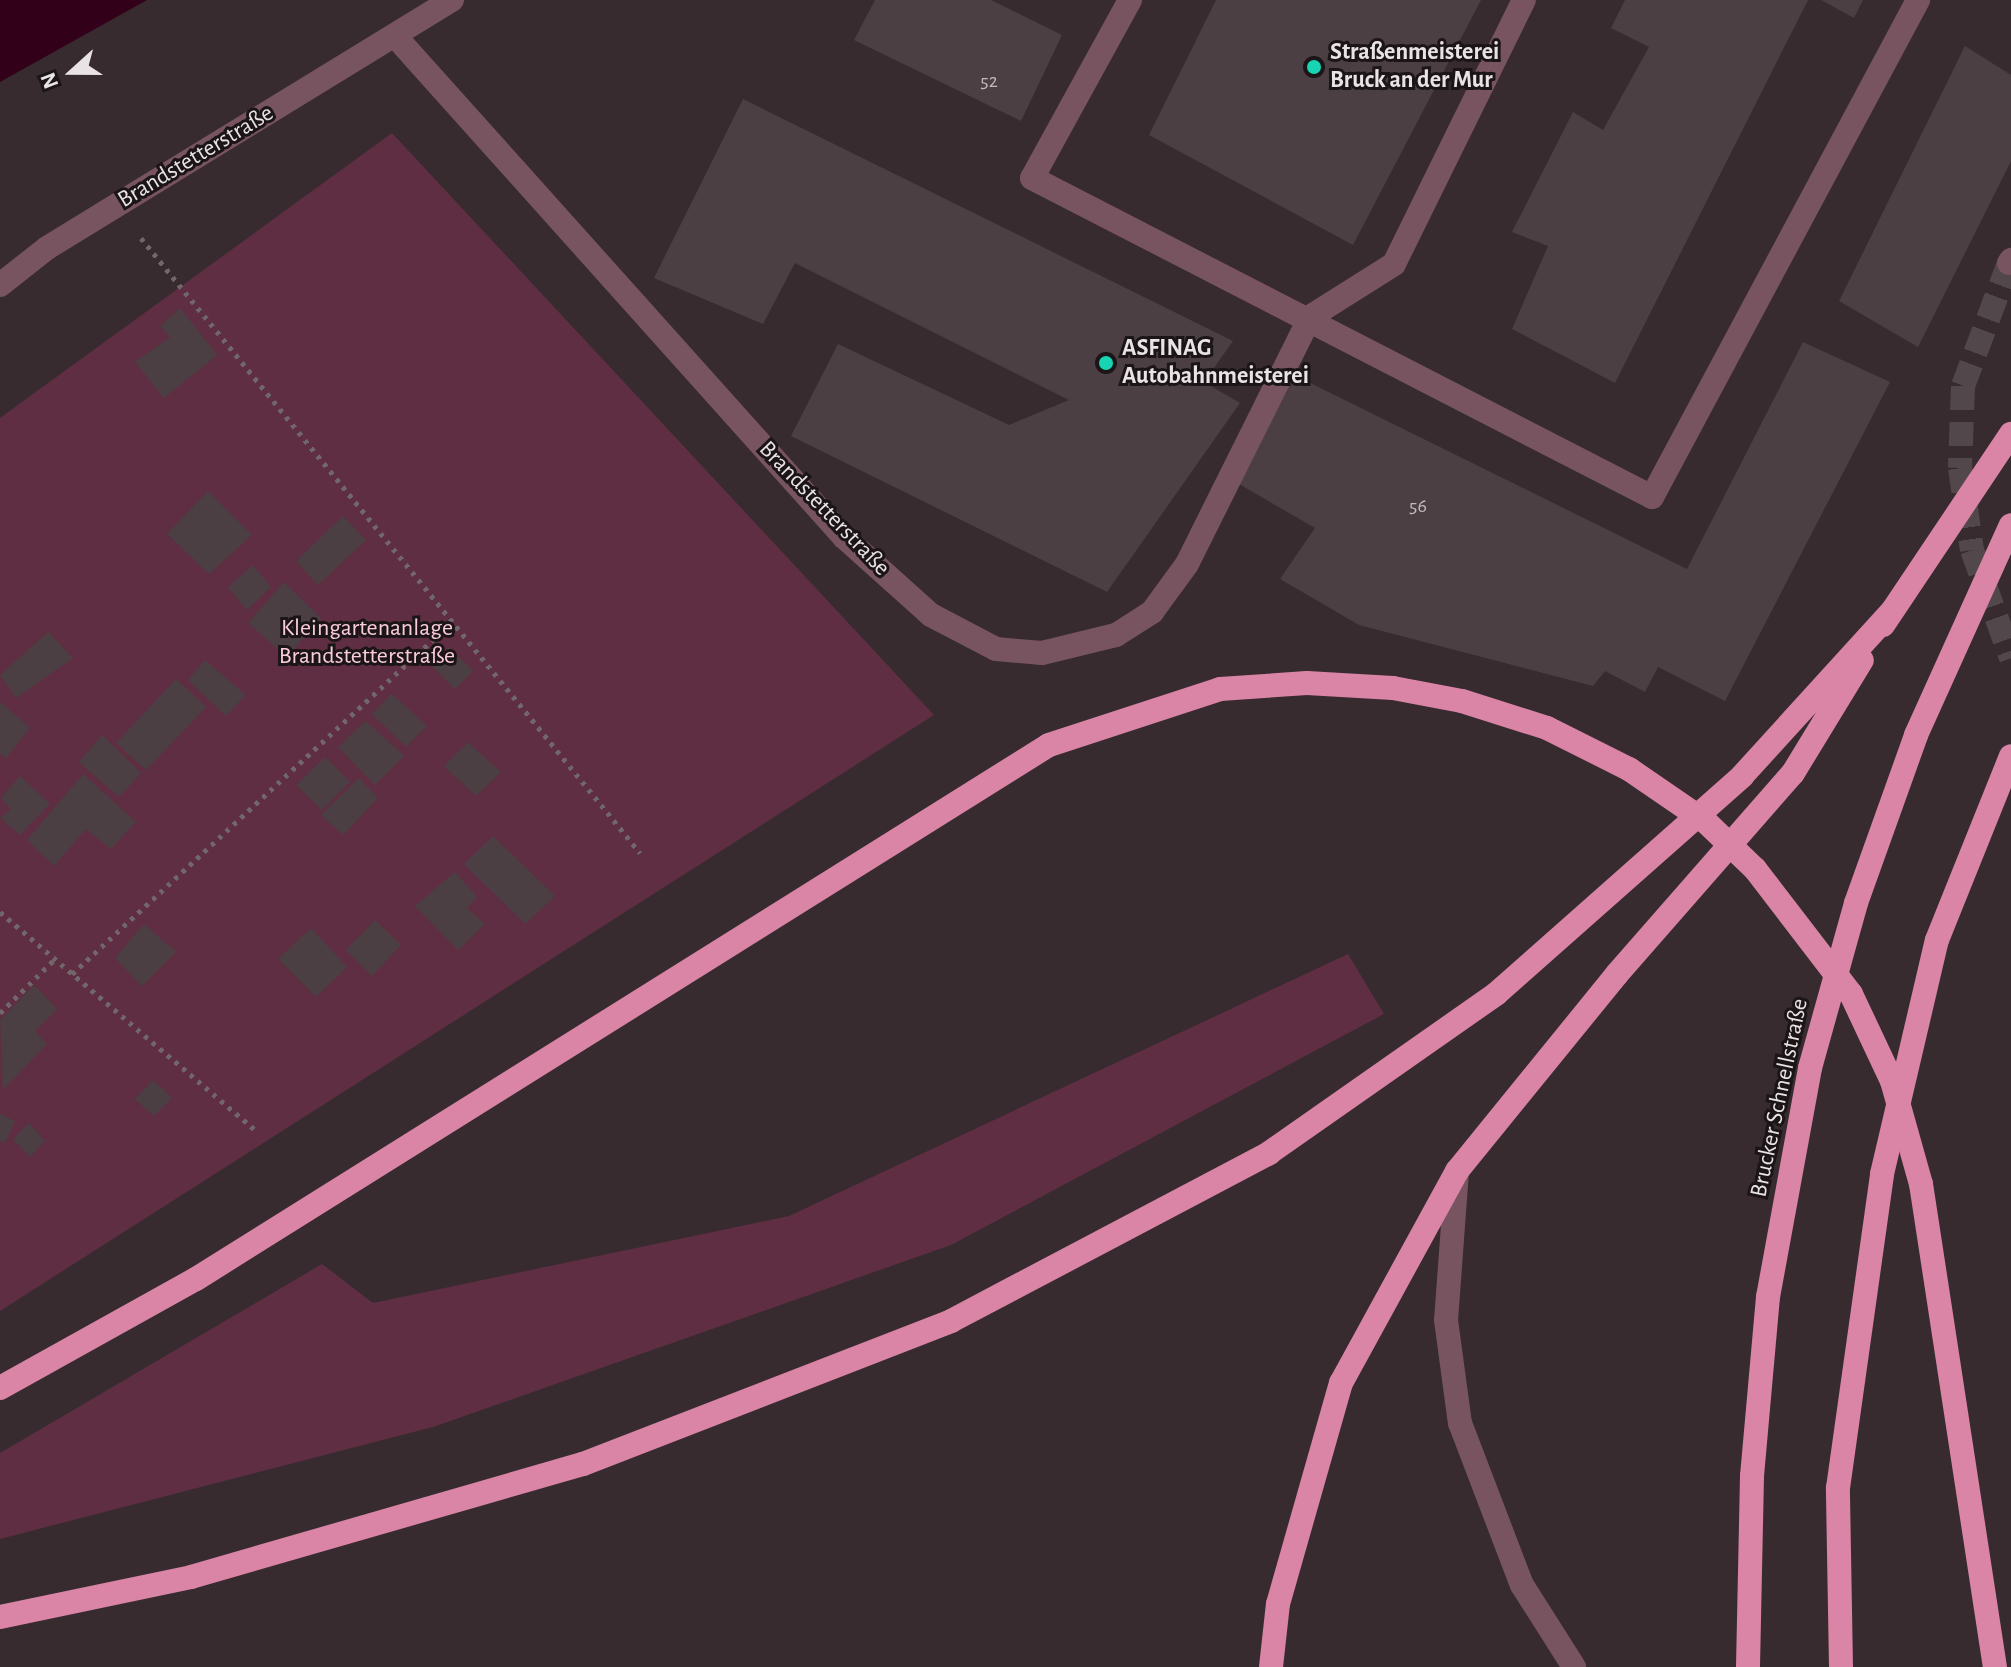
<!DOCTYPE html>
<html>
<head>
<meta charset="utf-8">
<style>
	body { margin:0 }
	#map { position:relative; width:2011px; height:1667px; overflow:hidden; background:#372b2f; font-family:"Alegreya Sans",sans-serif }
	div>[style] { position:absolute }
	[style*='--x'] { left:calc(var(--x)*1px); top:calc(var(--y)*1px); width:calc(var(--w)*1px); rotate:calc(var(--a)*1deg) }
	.green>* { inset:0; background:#5f2e42 }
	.water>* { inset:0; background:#330019 }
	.building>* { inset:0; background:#4b3f43 }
	.minor-tunnel>* { height:24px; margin-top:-12px; transform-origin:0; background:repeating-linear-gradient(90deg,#52474a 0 24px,transparent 0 36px) }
	.path>* { height:5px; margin-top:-2.5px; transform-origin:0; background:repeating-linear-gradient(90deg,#71676a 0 4px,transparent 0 10px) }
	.minor>* { height:24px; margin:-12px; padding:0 12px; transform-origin:12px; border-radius:12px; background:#785461 }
	.highway>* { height:24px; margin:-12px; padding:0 12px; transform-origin:12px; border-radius:12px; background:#da84a6 }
	.highway-bridge>* { height:24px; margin:-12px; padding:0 12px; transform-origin:12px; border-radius:12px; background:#da84a6 }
	.dots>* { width:22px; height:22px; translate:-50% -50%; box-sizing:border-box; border:4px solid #1b1517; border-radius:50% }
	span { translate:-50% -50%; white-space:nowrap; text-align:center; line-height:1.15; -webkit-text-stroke:6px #1b1517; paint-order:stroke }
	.number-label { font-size:20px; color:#c2babc }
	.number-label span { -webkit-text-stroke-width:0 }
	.poi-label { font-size:24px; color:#eae3e5; font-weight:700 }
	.left { translate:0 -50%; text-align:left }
	.street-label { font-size:24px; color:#eae3e5 }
	.park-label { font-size:24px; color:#facbdc }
	.north { position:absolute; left:32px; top:32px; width:80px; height:80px; -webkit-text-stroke:6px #1b1517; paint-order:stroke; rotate:249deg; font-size:22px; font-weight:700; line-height:32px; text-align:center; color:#eae3e5 }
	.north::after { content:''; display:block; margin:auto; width:28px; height:36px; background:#eae3e5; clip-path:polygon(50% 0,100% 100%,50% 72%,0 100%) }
</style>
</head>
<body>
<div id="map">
	<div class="green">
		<i style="clip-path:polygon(392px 133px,934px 715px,0 1311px,0 418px)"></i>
		<i style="clip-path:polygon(1348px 954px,1384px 1014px,951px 1245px,433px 1427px,0 1539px,0 1453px,322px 1264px,373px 1303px,789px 1216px)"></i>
	</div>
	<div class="water">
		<i style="clip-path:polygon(0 0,147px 0,0 82px)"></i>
	</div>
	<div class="building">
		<i style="clip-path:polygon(875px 0,991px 0,1062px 35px,1021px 121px,854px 40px)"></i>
		<i style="clip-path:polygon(1216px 0,1481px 0,1353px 245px,1149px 135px)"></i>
		<i style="clip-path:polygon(1625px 0,1808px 0,1615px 383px,1512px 329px,1548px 246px,1512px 232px,1573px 112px,1603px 130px,1649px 47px,1611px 28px)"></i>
		<i style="clip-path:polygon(1821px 0,1863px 0,1854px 18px)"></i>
		<i style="clip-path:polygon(1965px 46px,2011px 75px,2011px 161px,1918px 347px,1839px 301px)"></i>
		<i style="clip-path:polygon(743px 99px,1233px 341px,1204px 382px,1240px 403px,1107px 592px,791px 436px,838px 344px,1009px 425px,1069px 400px,795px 263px,763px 324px,654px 278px)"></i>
		<i style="clip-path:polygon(180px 308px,217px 355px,164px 398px,135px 362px,170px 337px,160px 326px)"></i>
		<i style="clip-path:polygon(1803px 342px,1890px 382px,1725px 701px,1658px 667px,1645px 692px,1605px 671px,1593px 686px,1359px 625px,1280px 579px,1315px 528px,1239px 484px,1294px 375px,1687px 569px)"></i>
		<i style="clip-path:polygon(208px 491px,252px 535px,209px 574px,167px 534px)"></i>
		<i style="clip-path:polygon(343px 516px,366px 540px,318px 585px,296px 561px)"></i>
		<i style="clip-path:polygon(253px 565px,271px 587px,247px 610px,228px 587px)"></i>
		<i style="clip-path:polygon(284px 582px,321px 618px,287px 657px,248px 623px)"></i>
		<i style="clip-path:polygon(48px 632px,73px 658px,16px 698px,0 675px)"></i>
		<i style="clip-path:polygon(449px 647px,473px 671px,455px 689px,430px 664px)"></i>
		<i style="clip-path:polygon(205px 660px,246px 695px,226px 716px,188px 680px)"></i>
		<i style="clip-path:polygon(176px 679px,206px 707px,146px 770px,116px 743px)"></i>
		<i style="clip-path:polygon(392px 694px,427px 726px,406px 747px,372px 714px)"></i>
		<i style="clip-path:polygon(0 702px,30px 728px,6px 758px,0 754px)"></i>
		<i style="clip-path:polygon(366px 721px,404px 756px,375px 785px,338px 747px)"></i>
		<i style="clip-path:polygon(102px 735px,141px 773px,119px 797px,79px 762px)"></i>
		<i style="clip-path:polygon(468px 742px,501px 772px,476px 796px,444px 766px)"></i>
		<i style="clip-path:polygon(325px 757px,350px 782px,322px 810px,296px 785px)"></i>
		<i style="clip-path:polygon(83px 774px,136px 822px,111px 849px,86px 829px,54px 866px,27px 840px)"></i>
		<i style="clip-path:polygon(20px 776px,50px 804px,20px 835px,0 818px,11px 809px,1px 798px)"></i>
		<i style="clip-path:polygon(359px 778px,378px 798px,343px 835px,321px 815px)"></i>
		<i style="clip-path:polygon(493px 836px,555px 896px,525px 924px,464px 864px)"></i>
		<i style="clip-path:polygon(455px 872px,477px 897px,467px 908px,485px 924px,458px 950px,415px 906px)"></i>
		<i style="clip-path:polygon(375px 920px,401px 945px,372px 976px,346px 950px)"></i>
		<i style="clip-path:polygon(144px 924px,176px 952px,142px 986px,115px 958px)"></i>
		<i style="clip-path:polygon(311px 928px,347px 967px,316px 997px,278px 959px)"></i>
		<i style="clip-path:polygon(34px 985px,57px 1009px,35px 1031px,47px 1044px,3px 1090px,0 1020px)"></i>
		<i style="clip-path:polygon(153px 1080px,172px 1098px,154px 1116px,135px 1099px)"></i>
		<i style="clip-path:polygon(0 1114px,15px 1121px,5px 1143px,0 1141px)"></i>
		<i style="clip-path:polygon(29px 1123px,45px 1141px,30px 1157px,13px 1139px)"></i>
	</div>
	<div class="minor-tunnel">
		<i style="--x:2009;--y:263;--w:131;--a:110.5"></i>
		<i style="--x:1963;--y:386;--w:82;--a:92.1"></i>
		<i style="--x:1960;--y:468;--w:83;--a:81.7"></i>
		<i style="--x:1972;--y:550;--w:115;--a:70.1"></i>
	</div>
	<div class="path">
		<i style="--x:141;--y:238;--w:792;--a:50.94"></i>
		<i style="--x:0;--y:912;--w:334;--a:40.5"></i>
		<i style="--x:72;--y:974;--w:518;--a:-42.81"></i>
		<i style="--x:0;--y:1013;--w:77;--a:-44.5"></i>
	</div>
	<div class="minor">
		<i style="--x:1130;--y:0;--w:203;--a:118.8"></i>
		<i style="--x:1032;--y:178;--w:697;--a:27.23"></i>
		<i style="--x:1652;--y:497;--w:564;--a:-61.84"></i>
		<i style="--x:395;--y:36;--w:673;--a:48.13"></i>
		<i style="--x:844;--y:537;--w:117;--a:41.9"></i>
		<i style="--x:931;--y:615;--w:73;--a:27.6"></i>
		<i style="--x:996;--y:649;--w:46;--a:5"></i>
		<i style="--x:1042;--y:653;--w:76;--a:-13.7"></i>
		<i style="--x:1116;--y:635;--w:43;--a:-32.6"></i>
		<i style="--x:1152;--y:612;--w:59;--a:-53.9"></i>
		<i style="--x:1187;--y:564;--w:276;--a:-63.5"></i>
		<i style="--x:1310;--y:317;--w:99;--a:-32.2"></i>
		<i style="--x:1394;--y:264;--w:294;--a:-63.8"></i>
		<i style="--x:2009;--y:263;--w:4;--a:-56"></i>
		<i style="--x:0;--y:285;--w:60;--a:-38.2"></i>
		<i style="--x:47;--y:248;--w:475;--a:-31.5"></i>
		<i style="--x:1457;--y:1171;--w:149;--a:94.2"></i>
		<i style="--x:1446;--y:1320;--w:104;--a:82.3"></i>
		<i style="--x:1460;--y:1423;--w:173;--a:69.1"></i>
		<i style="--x:1522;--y:1585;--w:97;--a:57.6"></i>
	</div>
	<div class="highway">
		<i style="--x:1883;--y:625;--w:230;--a:-56.2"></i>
		<i style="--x:0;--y:1617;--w:195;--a:-11.8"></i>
		<i style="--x:191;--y:1577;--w:408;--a:-16.1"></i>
		<i style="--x:583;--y:1464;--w:395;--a:-21.2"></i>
		<i style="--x:951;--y:1321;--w:360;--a:-27.8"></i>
		<i style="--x:1269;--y:1153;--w:277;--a:-35"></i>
		<i style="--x:1496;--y:994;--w:329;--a:-41.5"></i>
		<i style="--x:1742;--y:776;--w:222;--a:-47.7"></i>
		<i style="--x:1271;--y:1667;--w:63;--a:-83.7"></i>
		<i style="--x:1278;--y:1604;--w:230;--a:-74.1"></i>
		<i style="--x:1341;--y:1383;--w:242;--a:-61.3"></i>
		<i style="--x:1457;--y:1171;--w:254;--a:-50.9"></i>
		<i style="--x:1617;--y:974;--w:267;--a:-48.8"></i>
		<i style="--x:1793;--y:773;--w:132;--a:-58.6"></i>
		<i style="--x:1748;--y:1667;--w:191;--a:-88.8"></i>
		<i style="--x:1752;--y:1476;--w:180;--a:-84.9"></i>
		<i style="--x:1768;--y:1297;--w:233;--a:-79.6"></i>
		<i style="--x:1810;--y:1068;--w:171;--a:-74.4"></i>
		<i style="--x:1856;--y:903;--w:178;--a:-70.3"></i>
		<i style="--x:1916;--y:735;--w:230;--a:-65.7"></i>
		<i style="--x:1841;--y:1667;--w:179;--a:-91"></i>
		<i style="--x:1838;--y:1488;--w:317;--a:-82"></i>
		<i style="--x:1882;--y:1174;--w:240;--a:-76.8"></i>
		<i style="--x:1937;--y:940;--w:198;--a:-68.1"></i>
	</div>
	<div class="highway-bridge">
		<i style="--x:0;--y:1388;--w:224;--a:-29.1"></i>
		<i style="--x:196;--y:1279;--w:1006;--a:-32.05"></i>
		<i style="--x:1049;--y:745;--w:180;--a:-18.1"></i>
		<i style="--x:1220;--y:689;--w:87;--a:-3.9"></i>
		<i style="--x:1307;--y:683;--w:86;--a:3.3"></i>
		<i style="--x:1393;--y:688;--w:70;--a:10.7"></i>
		<i style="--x:1462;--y:701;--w:89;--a:17.6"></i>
		<i style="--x:1547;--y:728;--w:92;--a:26.6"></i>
		<i style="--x:1629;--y:769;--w:93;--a:34.5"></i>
		<i style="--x:1706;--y:822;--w:68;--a:43.8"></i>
		<i style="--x:1755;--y:869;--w:158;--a:52.5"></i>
		<i style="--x:1851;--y:994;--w:96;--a:64.8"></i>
		<i style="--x:1892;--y:1081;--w:107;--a:74.3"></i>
		<i style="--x:1921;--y:1184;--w:489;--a:81.3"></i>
	</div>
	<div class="dots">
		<i style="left:1314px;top:67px;background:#17d5b3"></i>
		<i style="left:1106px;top:363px;background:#17d5b3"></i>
	</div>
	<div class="number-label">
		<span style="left:989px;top:81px">52</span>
		<span style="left:1418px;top:506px">56</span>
	</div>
	<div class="poi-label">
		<span class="left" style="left:1330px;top:67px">Straßenmeisterei<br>Bruck an der Mur</span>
		<span class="left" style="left:1122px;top:363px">ASFINAG<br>Autobahnmeisterei</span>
	</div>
	<div class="street-label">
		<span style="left:196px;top:157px;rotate:-31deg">Brandstetterstraße</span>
		<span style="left:824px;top:509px;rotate:46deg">Brandstetterstraße</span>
		<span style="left:1780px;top:1098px;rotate:-78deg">Brucker Schnellstraße</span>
	</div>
	<div class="park-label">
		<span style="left:367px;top:643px">Kleingartenanlage<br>Brandstetterstraße</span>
	</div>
	<div class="north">N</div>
</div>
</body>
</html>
